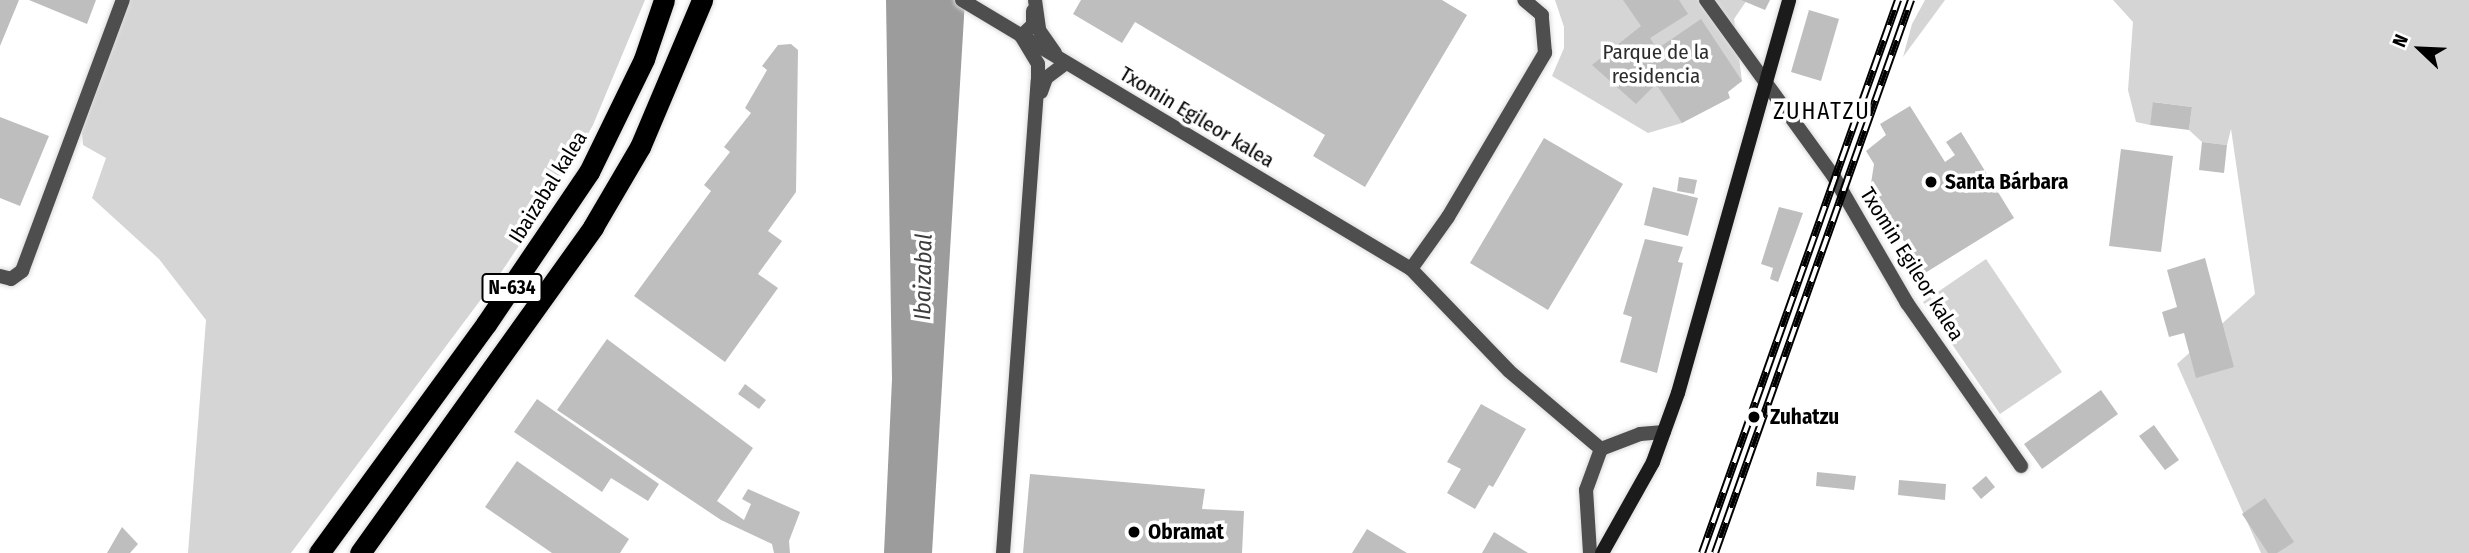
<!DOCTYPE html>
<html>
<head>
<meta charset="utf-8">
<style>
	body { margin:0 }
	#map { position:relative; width:2469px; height:553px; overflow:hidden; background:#fff; font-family:"Fira Sans Condensed",sans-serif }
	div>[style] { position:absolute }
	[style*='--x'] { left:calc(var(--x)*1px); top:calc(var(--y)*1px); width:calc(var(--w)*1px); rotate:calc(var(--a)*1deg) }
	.green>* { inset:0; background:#d5d5d5 }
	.water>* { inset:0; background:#9c9c9c }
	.building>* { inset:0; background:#bebebe }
	.roads { filter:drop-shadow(0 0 2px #dbdbdb) drop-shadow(0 0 2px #dbdbdb) }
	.street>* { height:14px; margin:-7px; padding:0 7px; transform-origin:7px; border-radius:7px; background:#4e4e4e }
	.secondary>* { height:14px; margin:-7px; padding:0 7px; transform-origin:7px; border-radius:7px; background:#1b1b1b }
	.highway>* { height:21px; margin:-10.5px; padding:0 10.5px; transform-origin:10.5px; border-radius:10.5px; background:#000 }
	.rail>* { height:8px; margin-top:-4px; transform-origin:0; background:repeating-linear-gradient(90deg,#fff 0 16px,#000 0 32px); box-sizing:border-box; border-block:2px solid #000 }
	.dots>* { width:19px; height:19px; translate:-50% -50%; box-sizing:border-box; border:4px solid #fff; border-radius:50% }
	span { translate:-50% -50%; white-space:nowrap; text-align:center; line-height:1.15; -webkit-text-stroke:7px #fff; paint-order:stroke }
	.shield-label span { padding:2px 5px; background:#fff; border:2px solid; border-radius:5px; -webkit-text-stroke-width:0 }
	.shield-label { font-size:19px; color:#000; font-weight:700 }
	.park-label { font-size:21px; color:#2c2c2c }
	.street-label { font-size:21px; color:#000 }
	.poi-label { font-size:21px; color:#000; font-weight:700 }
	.left { translate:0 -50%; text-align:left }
	.neighbourhood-label { font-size:23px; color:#000; letter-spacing:2px }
	.water-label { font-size:23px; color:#3d3d3d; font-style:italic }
	.north { position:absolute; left:2385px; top:14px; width:70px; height:70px; -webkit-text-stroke:5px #fff; paint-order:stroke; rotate:293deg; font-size:19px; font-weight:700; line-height:28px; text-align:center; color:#000 }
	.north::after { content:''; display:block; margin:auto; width:24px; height:32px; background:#000; clip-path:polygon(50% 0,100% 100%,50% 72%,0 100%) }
</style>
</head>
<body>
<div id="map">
	<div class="green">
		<i style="clip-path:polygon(129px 0,645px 0,593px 125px,558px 187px,500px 274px,291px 553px,188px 553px,206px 320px,159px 259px,92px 198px,106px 158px,83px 145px,82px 132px)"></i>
		<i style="clip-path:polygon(1555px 0,1747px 0,1734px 19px,1742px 81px,1682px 123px,1648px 133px,1552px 76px,1564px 48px,1564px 27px)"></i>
		<i style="clip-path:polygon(1925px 0,1945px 0,1903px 57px,1912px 24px)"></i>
		<i style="clip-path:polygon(2113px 0,2469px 0,2469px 553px,2261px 553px,2177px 364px,2255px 294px,2231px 129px,2227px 145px,2202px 142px,2189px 130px,2192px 107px,2154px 102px,2150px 125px,2136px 122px,2128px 90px,2133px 22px)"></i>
		<i style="clip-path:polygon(1986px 259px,2062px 372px,2000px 414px,1923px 302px)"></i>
	</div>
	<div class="water">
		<i style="clip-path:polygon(886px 0,965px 0,932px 553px,884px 553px,892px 379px)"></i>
	</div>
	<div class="building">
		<i style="clip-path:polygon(0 0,19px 0,0 46px)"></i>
		<i style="clip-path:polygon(29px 0,96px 0,87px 24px)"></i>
		<i style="clip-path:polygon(1081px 0,1442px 0,1467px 15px,1365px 187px,1313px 156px,1325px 135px,1135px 22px,1122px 43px,1073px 14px)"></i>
		<i style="clip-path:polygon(1623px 0,1679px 0,1688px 14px,1650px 38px,1657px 49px,1701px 19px,1742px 81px,1728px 92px,1730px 98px,1682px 123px,1656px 84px,1636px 104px,1592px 65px,1641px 26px)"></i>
		<i style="clip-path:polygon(1741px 0,1770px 0,1765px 10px)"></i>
		<i style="clip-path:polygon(1809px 10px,1839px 19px,1821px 81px,1791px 72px)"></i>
		<i style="clip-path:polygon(791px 44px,798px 50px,796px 192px,768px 231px,782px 241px,758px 274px,778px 288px,725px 362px,634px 296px,711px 191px,704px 185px,730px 152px,724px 147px,751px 113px,745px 108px,767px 70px,762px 66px,778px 45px)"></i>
		<i style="clip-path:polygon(2153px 102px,2192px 107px,2189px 130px,2150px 125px)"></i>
		<i style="clip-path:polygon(1910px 106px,1945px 162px,1955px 155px,1946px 142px,1961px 132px,2014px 218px,1925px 273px,1870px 190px,1874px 164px,1866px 151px,1886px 135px,1880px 124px)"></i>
		<i style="clip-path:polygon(0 117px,49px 136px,20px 206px,0 198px)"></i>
		<i style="clip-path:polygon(1544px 138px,1623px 184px,1548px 310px,1470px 263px)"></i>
		<i style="clip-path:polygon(2202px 142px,2227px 145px,2224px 173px,2199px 170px)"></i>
		<i style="clip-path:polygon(2121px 149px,2173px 156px,2161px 252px,2109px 246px)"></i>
		<i style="clip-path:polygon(1679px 177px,1697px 180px,1694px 194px,1677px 191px)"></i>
		<i style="clip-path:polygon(1653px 187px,1698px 198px,1688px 236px,1644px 225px)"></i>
		<i style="clip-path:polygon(1779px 207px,1803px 213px,1778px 282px,1770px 279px,1773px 268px,1761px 264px)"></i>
		<i style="clip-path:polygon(1645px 239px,1683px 247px,1678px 262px,1683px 263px,1657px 373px,1620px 362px,1632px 317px,1623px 314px)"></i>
		<i style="clip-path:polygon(2205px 258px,2234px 367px,2196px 378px,2184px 333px,2169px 337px,2162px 312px,2177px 307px,2167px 270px)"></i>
		<i style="clip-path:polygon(607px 339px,753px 448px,717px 501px,744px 520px,751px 504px,742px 499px,748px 489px,800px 512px,789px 541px,790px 553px,774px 553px,772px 544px,721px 520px,557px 410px)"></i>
		<i style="clip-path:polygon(745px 384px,766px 400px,759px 409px,738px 394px)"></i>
		<i style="clip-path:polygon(2101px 390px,2118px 414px,2042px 469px,2024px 444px)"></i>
		<i style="clip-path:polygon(537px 399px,659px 484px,648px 501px,611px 478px,602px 492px,514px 432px)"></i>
		<i style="clip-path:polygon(1481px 404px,1526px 429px,1493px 487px,1489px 485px,1475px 509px,1447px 493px,1461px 469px,1447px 462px)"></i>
		<i style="clip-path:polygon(2154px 425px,2179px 460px,2165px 470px,2139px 436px)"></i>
		<i style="clip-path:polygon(517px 461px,629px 539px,620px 553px,552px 553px,485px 507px)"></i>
		<i style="clip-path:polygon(1817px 472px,1856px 476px,1854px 490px,1816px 486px)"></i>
		<i style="clip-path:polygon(1030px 474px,1205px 489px,1202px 509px,1244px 511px,1242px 553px,1023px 553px)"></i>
		<i style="clip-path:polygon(1986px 476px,1995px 487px,1981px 499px,1972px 488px)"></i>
		<i style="clip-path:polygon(1899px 480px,1946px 484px,1945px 500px,1898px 495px)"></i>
		<i style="clip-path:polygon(2265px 498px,2294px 542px,2277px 553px,2268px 553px,2242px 514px)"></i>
		<i style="clip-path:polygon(122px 527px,138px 544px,130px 553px,107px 553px)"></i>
		<i style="clip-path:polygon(1367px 529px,1407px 553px,1352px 553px)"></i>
		<i style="clip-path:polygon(1494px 532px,1528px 553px,1482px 553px)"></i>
	</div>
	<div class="roads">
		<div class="street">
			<i style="--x:962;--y:0;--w:523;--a:30.93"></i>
			<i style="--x:1411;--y:269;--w:141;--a:46.1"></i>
			<i style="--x:1509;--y:371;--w:121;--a:40.3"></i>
			<i style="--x:1035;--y:0;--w:30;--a:82"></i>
			<i style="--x:1039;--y:30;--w:28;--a:55"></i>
			<i style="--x:1706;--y:0;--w:218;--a:54.1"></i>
			<i style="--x:1834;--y:177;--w:146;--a:59.9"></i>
			<i style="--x:1907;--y:303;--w:199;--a:55"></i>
			<i style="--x:1041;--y:92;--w:15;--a:-70"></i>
			<i style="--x:1046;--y:78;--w:25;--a:-37"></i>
			<i style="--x:1411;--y:269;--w:64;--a:-54.6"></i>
			<i style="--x:1448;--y:217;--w:191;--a:-59.4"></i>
			<i style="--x:1545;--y:53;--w:38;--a:-95"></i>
			<i style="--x:1542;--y:15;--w:23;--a:-140"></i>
			<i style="--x:0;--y:276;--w:11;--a:15"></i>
			<i style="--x:11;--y:279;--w:14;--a:-36"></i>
			<i style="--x:22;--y:271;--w:289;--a:-69.6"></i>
			<i style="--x:1003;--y:553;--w:474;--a:-85.8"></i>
			<i style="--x:1038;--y:80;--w:16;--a:-90"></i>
			<i style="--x:1038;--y:64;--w:33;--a:-121"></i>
			<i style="--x:1021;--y:36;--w:16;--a:-43"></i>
			<i style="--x:1033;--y:25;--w:14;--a:-90"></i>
			<i style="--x:1590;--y:553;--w:63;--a:-93.6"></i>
			<i style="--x:1586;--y:490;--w:44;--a:-69.9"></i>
			<i style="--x:1601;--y:449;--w:42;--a:-21"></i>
			<i style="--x:1640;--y:434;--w:24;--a:-5"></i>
		</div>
		<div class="secondary">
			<i style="--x:1602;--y:553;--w:104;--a:-60.7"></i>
			<i style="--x:1653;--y:462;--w:73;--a:-70.1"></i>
			<i style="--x:1678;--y:393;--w:408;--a:-74.2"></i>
		</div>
		<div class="highway">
			<i style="--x:319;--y:553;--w:283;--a:-53.9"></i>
			<i style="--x:486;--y:324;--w:184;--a:-55.9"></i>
			<i style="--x:589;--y:172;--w:126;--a:-64"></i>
			<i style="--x:644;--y:59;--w:62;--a:-71.3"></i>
			<i style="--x:360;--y:553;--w:401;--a:-54.4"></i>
			<i style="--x:593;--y:227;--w:93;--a:-59.6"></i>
			<i style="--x:640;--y:147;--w:160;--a:-67.1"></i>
		</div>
	</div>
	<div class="rail">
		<i style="--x:1702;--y:553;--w:587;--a:-70.48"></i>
		<i style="--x:1715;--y:553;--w:587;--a:-70.48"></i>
	</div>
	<div class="dots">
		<i style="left:1931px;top:182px;background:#000"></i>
		<i style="left:1754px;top:417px;background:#000"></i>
		<i style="left:1134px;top:532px;background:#000"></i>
	</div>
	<div class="shield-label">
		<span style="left:512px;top:288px">N-634</span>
	</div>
	<div class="park-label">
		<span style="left:1656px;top:64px">Parque de la<br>residencia</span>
	</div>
	<div class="street-label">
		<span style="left:1197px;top:117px;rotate:31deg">Txomin Egileor kalea</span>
		<span style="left:548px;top:187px;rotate:-58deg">Ibaizabal kalea</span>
		<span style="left:1912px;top:264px;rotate:58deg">Txomin Egileor kalea</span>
	</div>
	<div class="poi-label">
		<span class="left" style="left:1945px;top:182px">Santa Bárbara</span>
		<span class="left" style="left:1770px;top:417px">Zuhatzu</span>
		<span class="left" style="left:1148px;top:532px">Obramat</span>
	</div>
	<div class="neighbourhood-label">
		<span style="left:1822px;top:111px">ZUHATZU</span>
	</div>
	<div class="water-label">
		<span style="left:923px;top:277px;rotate:-89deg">Ibaizabal</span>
	</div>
	<div class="north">N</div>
</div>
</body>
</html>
